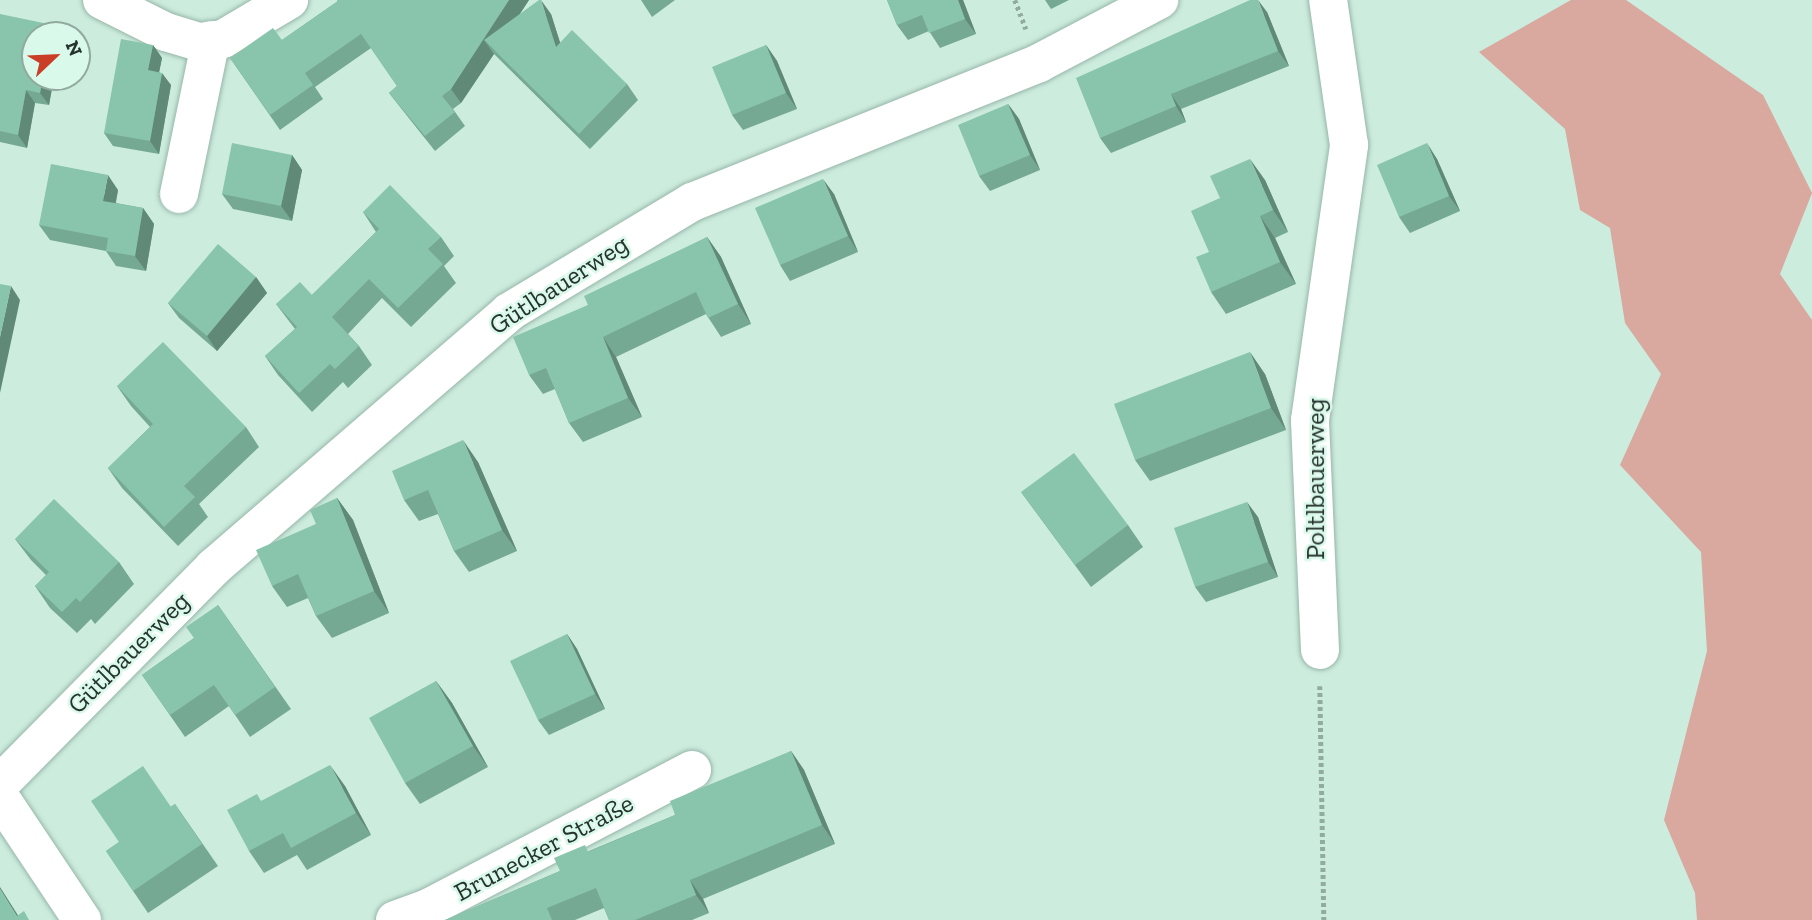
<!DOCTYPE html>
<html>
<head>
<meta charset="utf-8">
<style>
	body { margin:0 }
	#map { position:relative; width:1812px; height:920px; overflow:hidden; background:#ccecde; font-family:"Zilla Slab",serif }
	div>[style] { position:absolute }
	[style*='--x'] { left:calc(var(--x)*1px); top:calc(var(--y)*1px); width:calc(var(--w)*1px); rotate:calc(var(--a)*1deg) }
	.green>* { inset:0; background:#d9a89e }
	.path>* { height:4.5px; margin-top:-2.25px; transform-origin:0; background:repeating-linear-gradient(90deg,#92aba0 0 3.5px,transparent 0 7px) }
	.roads { filter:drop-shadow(0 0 2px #97b6a9) drop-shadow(0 0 2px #97b6a9) }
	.minor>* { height:38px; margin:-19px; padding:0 19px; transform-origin:19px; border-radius:19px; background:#fff }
	.wall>* { inset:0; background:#76a994 }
	.shaded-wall>* { inset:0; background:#608978 }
	.building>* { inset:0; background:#89c4ac }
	span { translate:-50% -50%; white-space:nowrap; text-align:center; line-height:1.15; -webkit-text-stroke:5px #d9f9eb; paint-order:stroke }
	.street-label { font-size:26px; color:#26322d }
	.north { position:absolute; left:21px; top:21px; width:70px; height:70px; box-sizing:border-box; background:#d9f9eb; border:2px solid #91a99f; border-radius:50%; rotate:67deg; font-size:19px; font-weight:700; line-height:28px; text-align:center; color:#26322d }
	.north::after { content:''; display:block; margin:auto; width:24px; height:32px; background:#ca3e27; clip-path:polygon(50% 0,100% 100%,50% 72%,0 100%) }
</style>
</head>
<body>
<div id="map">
	<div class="green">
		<i style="clip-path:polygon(1571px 0,1626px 0,1763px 95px,1812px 193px,1780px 274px,1812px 320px,1812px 920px,1697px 920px,1695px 893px,1664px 820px,1707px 651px,1701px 552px,1620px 465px,1661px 374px,1625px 323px,1610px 228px,1580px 210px,1565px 129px,1479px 52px)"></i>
	</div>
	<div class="path">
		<i style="--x:1015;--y:0;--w:31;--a:69"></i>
		<i style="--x:1320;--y:686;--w:234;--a:89"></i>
	</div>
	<div class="roads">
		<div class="minor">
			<i style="--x:102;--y:0;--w:72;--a:26.6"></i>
			<i style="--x:166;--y:32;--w:34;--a:17"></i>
			<i style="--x:199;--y:42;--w:24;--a:-7"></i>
			<i style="--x:223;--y:39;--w:77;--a:-30.6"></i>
			<i style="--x:179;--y:194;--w:157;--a:-78.3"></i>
			<i style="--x:1320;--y:650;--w:230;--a:-92.5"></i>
			<i style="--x:1310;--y:420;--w:278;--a:-81.9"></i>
			<i style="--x:1349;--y:145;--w:147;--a:-98.2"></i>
			<i style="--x:0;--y:784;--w:305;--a:-45.4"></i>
			<i style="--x:214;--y:567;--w:390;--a:-40.8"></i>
			<i style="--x:509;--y:312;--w:214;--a:-31"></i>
			<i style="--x:692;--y:202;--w:374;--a:-21.8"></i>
			<i style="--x:1039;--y:63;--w:136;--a:-27.7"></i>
			<i style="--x:0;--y:797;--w:148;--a:56.3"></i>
			<i style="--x:395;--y:920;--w:35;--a:-20"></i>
			<i style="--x:428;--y:908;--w:298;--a:-27.6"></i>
		</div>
	</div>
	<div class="wall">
		<i style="clip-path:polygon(337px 0,529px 0,520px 14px,551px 14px,560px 42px,627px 84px,638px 100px,590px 149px,494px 54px,461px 103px,453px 109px,465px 126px,435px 151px,400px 107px,389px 93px,397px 86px,371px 48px,315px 87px,323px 99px,280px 130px,230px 58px,282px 40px,338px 1px)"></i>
		<i style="clip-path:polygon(641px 0,675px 0,652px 17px)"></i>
		<i style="clip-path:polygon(887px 0,963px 0,976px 34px,940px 48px,929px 31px,908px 40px,897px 25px)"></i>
		<i style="clip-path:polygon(1045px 0,1069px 0,1051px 9px)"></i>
		<i style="clip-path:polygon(1267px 12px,1289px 66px,1181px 109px,1186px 122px,1111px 153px,1100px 138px)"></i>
		<i style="clip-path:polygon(0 14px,35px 77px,54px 77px,49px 105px,35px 103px,27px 148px,0 142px)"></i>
		<i style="clip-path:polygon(153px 45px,162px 58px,159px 72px,171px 85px,159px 154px,113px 146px,104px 133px)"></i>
		<i style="clip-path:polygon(766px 45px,777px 61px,797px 109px,743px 130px,732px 115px)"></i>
		<i style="clip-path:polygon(1008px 104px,1019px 119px,1040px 170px,990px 191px,979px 176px)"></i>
		<i style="clip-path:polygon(292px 155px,302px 170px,292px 221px,233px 209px,222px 194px)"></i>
		<i style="clip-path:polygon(1437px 159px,1460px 211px,1410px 233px,1399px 217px)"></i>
		<i style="clip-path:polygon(1265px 180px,1288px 232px,1275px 238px,1296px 284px,1226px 314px,1211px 292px)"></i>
		<i style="clip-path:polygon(118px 190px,116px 203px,143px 208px,154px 224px,146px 271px,116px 266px,106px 251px,50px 240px,39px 225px)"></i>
		<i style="clip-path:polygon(834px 194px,858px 252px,790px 281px,780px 265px)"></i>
		<i style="clip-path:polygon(363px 212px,441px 237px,454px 256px,444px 266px,456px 283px,411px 327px,382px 298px,348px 334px,359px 346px,372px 365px,348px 388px,343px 382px,312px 412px,278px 375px,265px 356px,295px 329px,276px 304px,312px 295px,376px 232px)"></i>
		<i style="clip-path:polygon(707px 237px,721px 257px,751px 324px,721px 337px,706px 314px,616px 357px,642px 417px,583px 442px,569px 423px,555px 389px,543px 394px,529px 375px,588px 305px)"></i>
		<i style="clip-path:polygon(256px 277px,267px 293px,217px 351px,179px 318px,168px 303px)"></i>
		<i style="clip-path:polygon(1265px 374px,1286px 430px,1150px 481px,1135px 460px)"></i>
		<i style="clip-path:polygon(117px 386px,246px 427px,259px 447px,199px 504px,208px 517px,178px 546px,122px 488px,108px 468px,150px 427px,131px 406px)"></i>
		<i style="clip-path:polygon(478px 462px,517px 551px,469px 572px,454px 551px,438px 514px,419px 521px,404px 500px)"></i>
		<i style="clip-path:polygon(1021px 492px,1128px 525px,1143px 547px,1091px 587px)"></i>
		<i style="clip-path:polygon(337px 498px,353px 520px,389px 613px,332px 638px,316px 616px,308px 598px,287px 607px,272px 586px,316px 524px)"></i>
		<i style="clip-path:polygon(1258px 517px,1278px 577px,1206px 602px,1195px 587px)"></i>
		<i style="clip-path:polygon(15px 539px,119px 562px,134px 584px,95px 624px,91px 619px,77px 633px,50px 608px,35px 586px,46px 575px,31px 560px)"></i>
		<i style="clip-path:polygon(218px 605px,291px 709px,250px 737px,229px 706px,185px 737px,142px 675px,194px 638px)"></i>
		<i style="clip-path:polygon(567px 634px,577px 649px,605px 709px,549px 735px,538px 720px)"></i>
		<i style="clip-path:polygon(436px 681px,452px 703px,488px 767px,420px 804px,405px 783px)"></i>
		<i style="clip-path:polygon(791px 751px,804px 770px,835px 844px,703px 899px,709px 913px,692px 920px,609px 920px,604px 908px,575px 920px,445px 920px,560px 871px,589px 851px,675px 815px)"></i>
		<i style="clip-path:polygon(345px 786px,371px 835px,307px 870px,297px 855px,264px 873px,249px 851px,262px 801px)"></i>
		<i style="clip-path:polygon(175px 804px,218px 866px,148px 913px,106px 851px)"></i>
	</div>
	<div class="shaded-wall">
		<i style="clip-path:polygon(509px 0,529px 0,495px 51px,484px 40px,494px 54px,461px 103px,451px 89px)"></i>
		<i style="clip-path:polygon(541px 0,551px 14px,566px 62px,556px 47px)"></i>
		<i style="clip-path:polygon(958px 0,963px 0,976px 34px,965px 19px)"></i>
		<i style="clip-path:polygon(1258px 0,1267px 12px,1289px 66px,1278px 51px)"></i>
		<i style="clip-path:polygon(53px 25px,60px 35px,51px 35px)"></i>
		<i style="clip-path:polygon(153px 45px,162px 58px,157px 83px,148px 70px)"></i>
		<i style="clip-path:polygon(766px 45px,777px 61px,797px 109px,786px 93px)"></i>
		<i style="clip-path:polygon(162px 73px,171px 85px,159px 154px,150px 141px)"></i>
		<i style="clip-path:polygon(43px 77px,54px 77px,49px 105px,40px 93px)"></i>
		<i style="clip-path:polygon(26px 90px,35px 103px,27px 148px,18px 135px)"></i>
		<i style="clip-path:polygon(1171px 94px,1181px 109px,1186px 122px,1176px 106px)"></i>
		<i style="clip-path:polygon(1008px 104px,1019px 119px,1040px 170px,1030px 155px)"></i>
		<i style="clip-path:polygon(1427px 143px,1437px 159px,1460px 211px,1449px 196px)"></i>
		<i style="clip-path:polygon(292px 155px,302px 170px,292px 221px,281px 206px)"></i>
		<i style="clip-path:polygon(1250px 159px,1265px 180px,1288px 232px,1273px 210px)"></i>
		<i style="clip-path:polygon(108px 175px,118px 190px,113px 216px,103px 201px)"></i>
		<i style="clip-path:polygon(823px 179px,834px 194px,858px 252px,848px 236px)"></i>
		<i style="clip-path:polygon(143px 208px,154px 224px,146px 271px,135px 256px)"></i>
		<i style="clip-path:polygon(1260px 216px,1275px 238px,1296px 284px,1280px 262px)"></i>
		<i style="clip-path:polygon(707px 237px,721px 257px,751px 324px,738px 304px)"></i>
		<i style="clip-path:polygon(256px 277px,267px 293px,217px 351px,207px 336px)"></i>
		<i style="clip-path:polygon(11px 286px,20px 300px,0 393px,0 337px)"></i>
		<i style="clip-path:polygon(603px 337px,616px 357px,642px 417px,628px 398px)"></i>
		<i style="clip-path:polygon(1250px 352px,1265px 374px,1286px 430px,1271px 408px)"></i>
		<i style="clip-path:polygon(463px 440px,478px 462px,517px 551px,502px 530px)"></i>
		<i style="clip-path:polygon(337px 498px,353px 520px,389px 613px,374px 591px)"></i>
		<i style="clip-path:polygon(1247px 502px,1258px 517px,1278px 577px,1268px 562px)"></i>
		<i style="clip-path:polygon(567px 634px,577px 649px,605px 709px,595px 694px)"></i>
		<i style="clip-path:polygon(436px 681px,452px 703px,488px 767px,473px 746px)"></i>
		<i style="clip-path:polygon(791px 751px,804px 770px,835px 844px,822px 825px)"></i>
		<i style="clip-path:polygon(330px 765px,345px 786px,371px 835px,356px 813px)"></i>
		<i style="clip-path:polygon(690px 880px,703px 899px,709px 913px,696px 895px)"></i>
		<i style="clip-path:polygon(0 887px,21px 920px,19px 920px,0 889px)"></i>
	</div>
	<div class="building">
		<i style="clip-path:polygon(337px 0,509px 0,451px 89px,442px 96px,455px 112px,425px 136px,389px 93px,397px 86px,361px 34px,305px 73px,313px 85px,270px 115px,230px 58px,273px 28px,282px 40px,338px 1px)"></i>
		<i style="clip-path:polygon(539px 0,541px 0,556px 47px,572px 30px,627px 84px,579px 134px,484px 40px)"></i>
		<i style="clip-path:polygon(887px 0,958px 0,965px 19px,929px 33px,922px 15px,897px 25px)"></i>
		<i style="clip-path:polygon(1250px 0,1258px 0,1278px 51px,1171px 94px,1176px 106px,1100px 138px,1076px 78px)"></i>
		<i style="clip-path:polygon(0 14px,53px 25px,51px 35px,35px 35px,35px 77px,43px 77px,40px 93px,26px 90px,18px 135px,0 131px)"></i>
		<i style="clip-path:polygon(121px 39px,153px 45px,148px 70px,162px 73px,150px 141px,104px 133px)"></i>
		<i style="clip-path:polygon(766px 45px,786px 93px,732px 115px,712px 67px)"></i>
		<i style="clip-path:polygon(1008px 104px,1030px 155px,979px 176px,958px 125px)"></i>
		<i style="clip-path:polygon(232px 143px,292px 155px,281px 206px,222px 194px)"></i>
		<i style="clip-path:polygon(1427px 143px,1449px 196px,1399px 217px,1377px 165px)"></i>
		<i style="clip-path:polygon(1250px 159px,1273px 210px,1260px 216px,1280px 262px,1211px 292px,1196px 257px,1209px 252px,1191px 211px,1220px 198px,1210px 176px)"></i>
		<i style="clip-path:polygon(51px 164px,108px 175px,103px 201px,143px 208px,135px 256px,106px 251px,108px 238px,39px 225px)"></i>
		<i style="clip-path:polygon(823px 179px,848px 236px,780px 265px,755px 208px)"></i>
		<i style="clip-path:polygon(390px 185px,441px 237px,428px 249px,443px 264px,398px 308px,369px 279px,332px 317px,359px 346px,335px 369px,330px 364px,299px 393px,265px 356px,297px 327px,276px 304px,300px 282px,312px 295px,379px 229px,363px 212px)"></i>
		<i style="clip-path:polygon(707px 237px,738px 304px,708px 318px,696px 292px,603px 337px,628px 398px,569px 423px,546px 368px,529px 375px,513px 337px,588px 305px,584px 296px)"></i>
		<i style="clip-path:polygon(218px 244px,256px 277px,207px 336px,168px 303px)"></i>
		<i style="clip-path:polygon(0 284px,11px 286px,0 337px)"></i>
		<i style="clip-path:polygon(163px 342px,246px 427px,184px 486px,195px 497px,164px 527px,108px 468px,153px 424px,117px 386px)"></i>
		<i style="clip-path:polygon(1250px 352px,1271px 408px,1135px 460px,1114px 404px)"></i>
		<i style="clip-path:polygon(463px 440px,502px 530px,454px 551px,428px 490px,404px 500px,392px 471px)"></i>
		<i style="clip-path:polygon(1074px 453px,1128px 525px,1075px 565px,1021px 492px)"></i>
		<i style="clip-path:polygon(337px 498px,374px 591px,316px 616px,298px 574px,272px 586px,256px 550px,316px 524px,310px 510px)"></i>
		<i style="clip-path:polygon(54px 499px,119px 562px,80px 602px,76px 598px,62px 612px,35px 586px,49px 572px,15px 539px)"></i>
		<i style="clip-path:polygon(1247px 502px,1268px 562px,1195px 587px,1174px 528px)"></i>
		<i style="clip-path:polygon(218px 605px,275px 687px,235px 715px,214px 685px,170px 715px,142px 675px,194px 638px,186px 627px)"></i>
		<i style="clip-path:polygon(567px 634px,595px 694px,538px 720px,510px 661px)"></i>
		<i style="clip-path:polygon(436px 681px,473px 746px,405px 783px,369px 718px)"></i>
		<i style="clip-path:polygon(791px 751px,822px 825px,690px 880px,696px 895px,635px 920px,609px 920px,596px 888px,547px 908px,552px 920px,445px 920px,560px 871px,554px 858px,585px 845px,588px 852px,675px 815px,670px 801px)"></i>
		<i style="clip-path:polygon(330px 765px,356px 813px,291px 848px,283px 833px,249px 851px,227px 810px,257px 794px,261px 801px)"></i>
		<i style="clip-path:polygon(143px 766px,171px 807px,175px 804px,202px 844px,133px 891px,106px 851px,119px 842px,91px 801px)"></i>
		<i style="clip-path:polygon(0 889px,17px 916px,24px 911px,29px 920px,0 920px)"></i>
	</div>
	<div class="street-label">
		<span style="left:559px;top:285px;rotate:-33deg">Gütlbauerweg</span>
		<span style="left:1316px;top:479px;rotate:-90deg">Poltlbauerweg</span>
		<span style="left:129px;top:653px;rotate:-45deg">Gütlbauerweg</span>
		<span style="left:544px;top:848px;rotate:-28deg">Brunecker Straße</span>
	</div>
	<div class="north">N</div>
</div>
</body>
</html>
